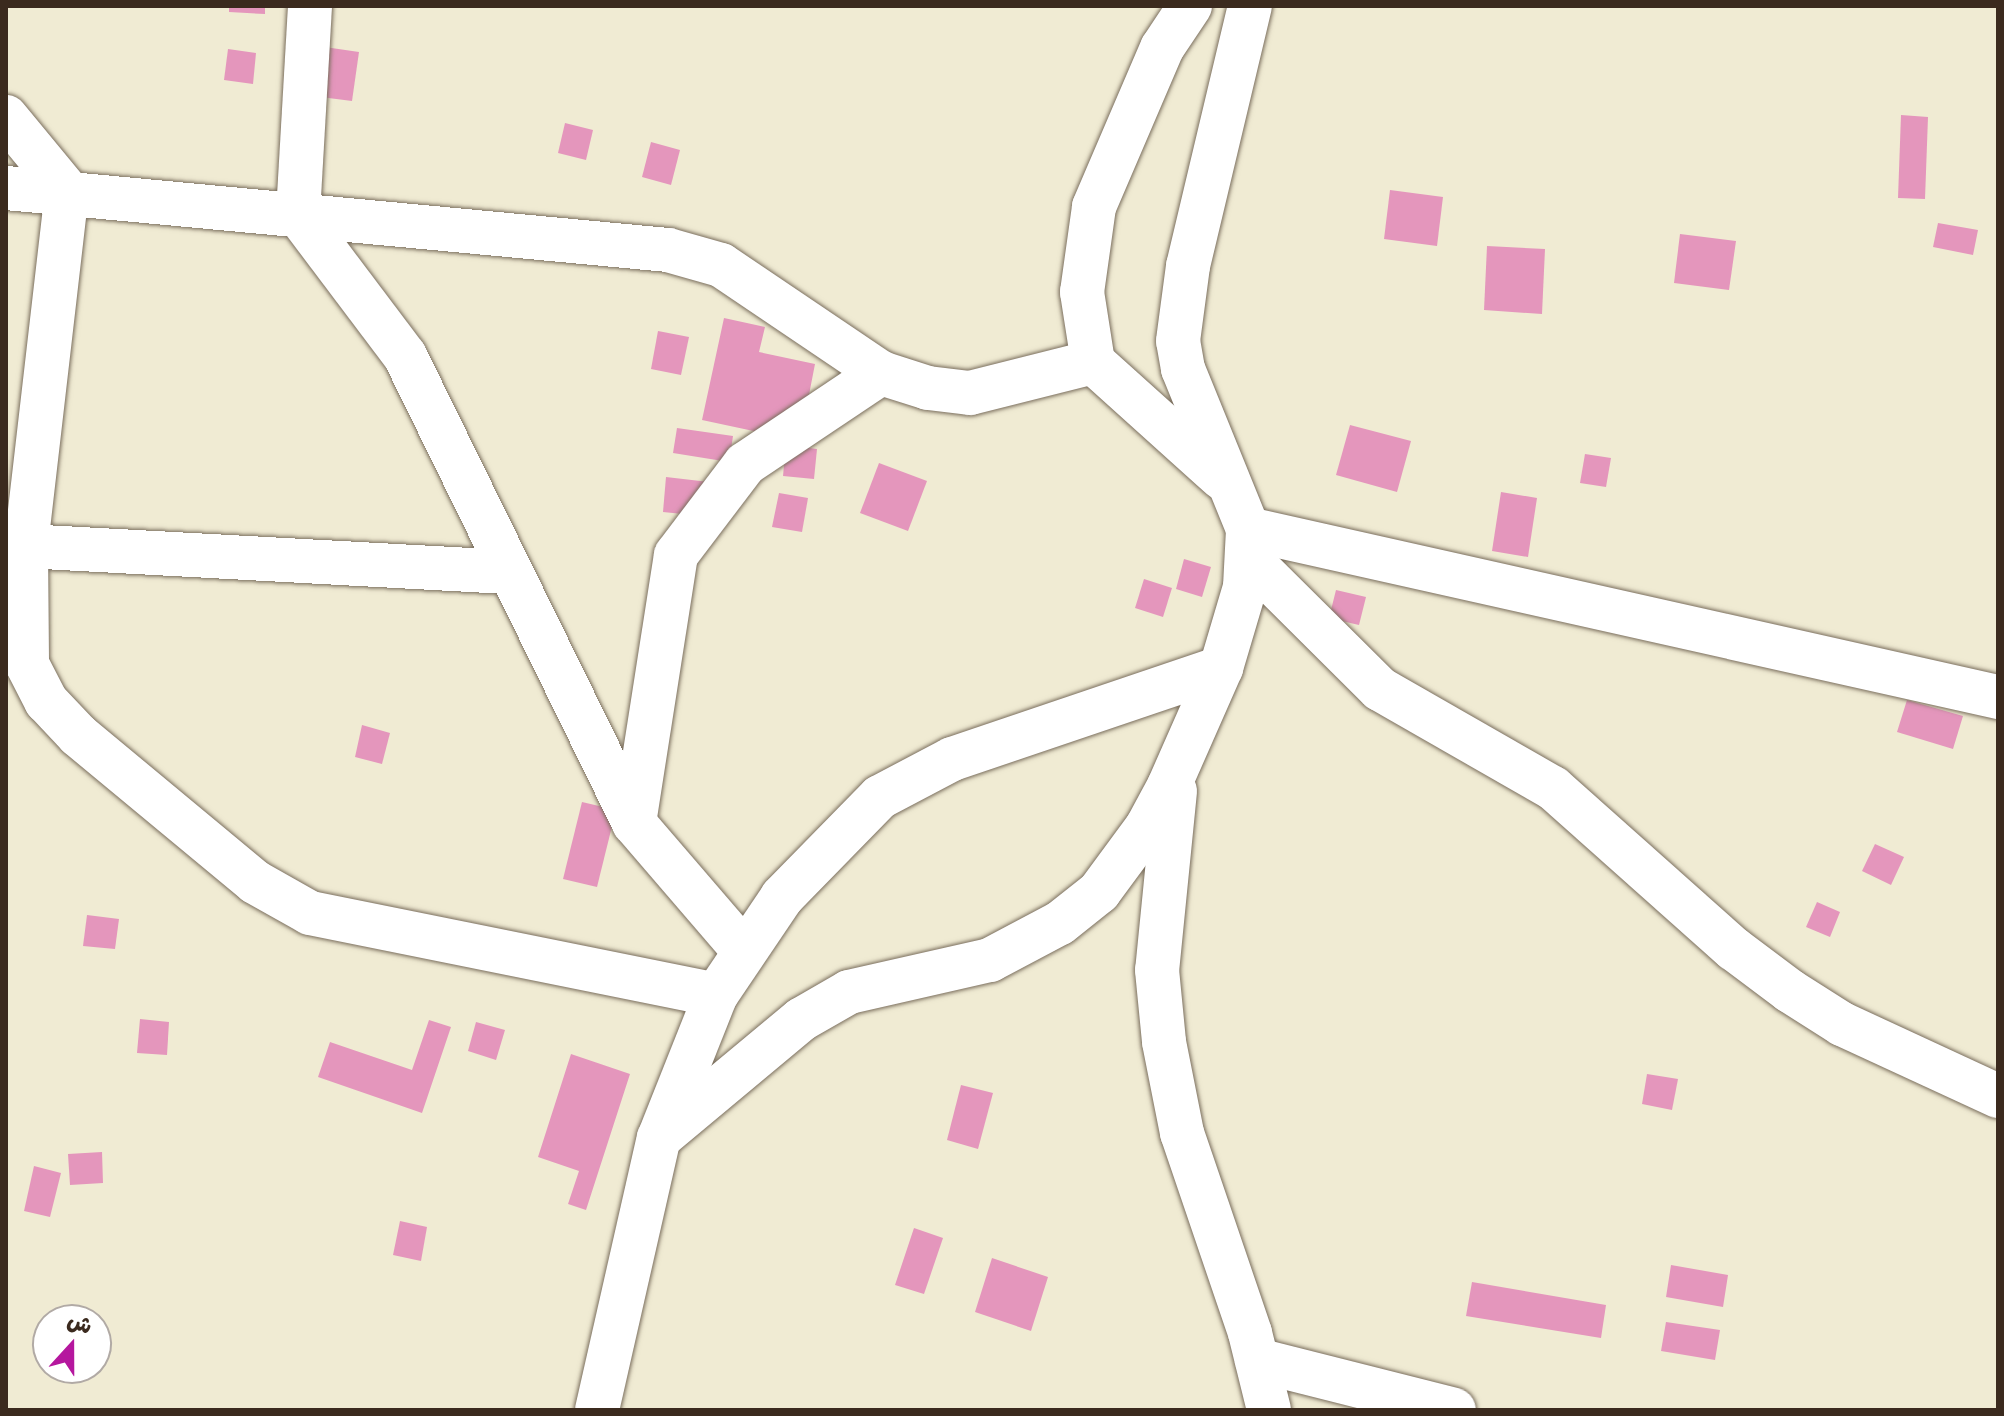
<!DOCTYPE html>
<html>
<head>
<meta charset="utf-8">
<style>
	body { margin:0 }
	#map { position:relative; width:2004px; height:1416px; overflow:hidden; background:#f0ebd3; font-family:Pangolin,"Playpen Sans Arabic",sans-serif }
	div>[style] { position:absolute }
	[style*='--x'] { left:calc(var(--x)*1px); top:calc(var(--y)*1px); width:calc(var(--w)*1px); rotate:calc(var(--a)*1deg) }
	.building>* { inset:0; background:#e496bc }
	.roads { filter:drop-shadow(0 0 2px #7a6e5d) drop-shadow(0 0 2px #7a6e5d) }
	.minor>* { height:44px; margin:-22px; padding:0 22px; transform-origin:22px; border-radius:22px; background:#fff }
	span { translate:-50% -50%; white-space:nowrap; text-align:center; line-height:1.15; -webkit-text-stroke:8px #fff; paint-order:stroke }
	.frame { position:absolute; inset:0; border:8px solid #3b2a1e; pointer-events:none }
	.north { position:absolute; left:32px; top:1304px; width:80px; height:80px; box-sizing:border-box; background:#fff; border:2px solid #b1aaa5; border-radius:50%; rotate:21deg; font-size:22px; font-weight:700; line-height:32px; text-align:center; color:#3b2a1e }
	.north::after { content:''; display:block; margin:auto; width:28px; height:36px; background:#b5179e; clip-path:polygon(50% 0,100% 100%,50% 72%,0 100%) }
</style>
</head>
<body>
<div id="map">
	<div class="building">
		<i style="clip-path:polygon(229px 6px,265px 6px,265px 14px,229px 12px)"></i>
		<i style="clip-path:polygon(311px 45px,359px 52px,352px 101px,305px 95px)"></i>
		<i style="clip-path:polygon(228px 49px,256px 53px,253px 84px,224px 80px)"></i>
		<i style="clip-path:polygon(1901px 115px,1928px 117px,1925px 199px,1898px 198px)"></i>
		<i style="clip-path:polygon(565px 123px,593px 130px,586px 160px,558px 153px)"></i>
		<i style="clip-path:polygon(651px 142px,680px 150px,671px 185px,642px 177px)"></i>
		<i style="clip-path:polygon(1390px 190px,1443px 197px,1437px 246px,1384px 239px)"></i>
		<i style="clip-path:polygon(1938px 223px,1978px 230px,1973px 255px,1933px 247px)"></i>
		<i style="clip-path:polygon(1680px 234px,1736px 241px,1729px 290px,1674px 283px)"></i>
		<i style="clip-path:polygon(1487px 246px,1545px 249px,1542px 314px,1484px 310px)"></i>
		<i style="clip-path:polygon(724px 318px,765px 327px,759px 352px,815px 364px,800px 441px,702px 420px)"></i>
		<i style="clip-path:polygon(658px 331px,689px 337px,681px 375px,651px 369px)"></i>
		<i style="clip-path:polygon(1350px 425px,1411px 441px,1397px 492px,1336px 475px)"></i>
		<i style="clip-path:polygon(677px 428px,733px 436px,729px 462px,673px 453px)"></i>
		<i style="clip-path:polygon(786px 445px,817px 449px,814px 479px,783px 476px)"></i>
		<i style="clip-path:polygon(1585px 454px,1611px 458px,1606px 487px,1580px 483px)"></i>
		<i style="clip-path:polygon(879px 463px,927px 481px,908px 531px,860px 513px)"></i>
		<i style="clip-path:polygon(666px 477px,726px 484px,722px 518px,663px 512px)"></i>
		<i style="clip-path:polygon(1501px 492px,1537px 498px,1528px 557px,1492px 551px)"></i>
		<i style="clip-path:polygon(779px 493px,808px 498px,802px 532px,772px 527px)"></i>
		<i style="clip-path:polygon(1184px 559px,1211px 567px,1202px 597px,1176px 589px)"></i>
		<i style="clip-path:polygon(1144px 579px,1172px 588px,1163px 617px,1135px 608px)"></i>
		<i style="clip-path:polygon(1336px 590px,1366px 597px,1359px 625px,1329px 618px)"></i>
		<i style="clip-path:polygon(1907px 700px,1963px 716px,1953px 749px,1897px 732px)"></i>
		<i style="clip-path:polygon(362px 725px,390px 733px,382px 764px,355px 757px)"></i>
		<i style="clip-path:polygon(582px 802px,616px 810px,597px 887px,563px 879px)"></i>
		<i style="clip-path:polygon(1875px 844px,1904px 857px,1891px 885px,1862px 871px)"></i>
		<i style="clip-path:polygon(1817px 902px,1840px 912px,1830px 937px,1806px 927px)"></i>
		<i style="clip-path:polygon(87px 915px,119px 919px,115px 949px,83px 946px)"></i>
		<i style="clip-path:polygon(140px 1019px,169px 1022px,167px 1055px,137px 1053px)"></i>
		<i style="clip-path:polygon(429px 1020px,451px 1027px,422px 1113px,318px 1077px,330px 1042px,412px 1070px)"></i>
		<i style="clip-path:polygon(476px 1022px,505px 1030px,496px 1060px,468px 1051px)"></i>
		<i style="clip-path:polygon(571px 1054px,630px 1074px,586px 1210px,568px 1204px,579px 1171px,538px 1157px)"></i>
		<i style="clip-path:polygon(1647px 1074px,1678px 1079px,1672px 1110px,1642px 1104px)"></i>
		<i style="clip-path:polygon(961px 1085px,993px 1093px,978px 1149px,947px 1140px)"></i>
		<i style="clip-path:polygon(102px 1152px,103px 1183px,70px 1185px,68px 1154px)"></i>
		<i style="clip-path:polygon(34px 1166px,61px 1173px,50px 1217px,24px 1211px)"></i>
		<i style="clip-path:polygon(400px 1221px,427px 1227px,421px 1261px,393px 1255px)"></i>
		<i style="clip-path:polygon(914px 1228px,943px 1238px,924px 1294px,895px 1285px)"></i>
		<i style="clip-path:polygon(992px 1258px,1048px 1277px,1031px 1331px,975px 1312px)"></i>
		<i style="clip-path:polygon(1671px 1265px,1728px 1275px,1723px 1307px,1666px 1297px)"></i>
		<i style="clip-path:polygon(1472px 1282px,1606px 1305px,1601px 1338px,1466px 1316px)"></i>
		<i style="clip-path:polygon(1666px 1322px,1720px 1330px,1715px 1360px,1661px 1351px)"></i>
	</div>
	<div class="roads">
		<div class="minor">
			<i style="--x:310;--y:6;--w:208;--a:93.3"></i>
			<i style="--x:298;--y:214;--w:178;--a:53"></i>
			<i style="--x:405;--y:356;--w:520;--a:63.88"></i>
			<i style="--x:634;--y:823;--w:169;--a:49.3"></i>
			<i style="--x:1190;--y:6;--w:50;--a:123.7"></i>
			<i style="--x:1162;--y:48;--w:173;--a:113.2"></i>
			<i style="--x:1094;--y:207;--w:86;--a:98"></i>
			<i style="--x:1082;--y:292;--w:71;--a:81.1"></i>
			<i style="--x:1093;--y:362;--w:173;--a:42"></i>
			<i style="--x:6;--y:117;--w:96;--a:50.5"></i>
			<i style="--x:67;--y:191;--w:358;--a:96.6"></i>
			<i style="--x:26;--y:547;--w:117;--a:89.5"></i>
			<i style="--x:27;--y:664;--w:42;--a:62.8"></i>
			<i style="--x:46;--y:701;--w:47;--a:46.7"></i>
			<i style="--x:78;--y:735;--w:230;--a:39.7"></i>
			<i style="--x:255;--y:882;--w:63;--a:29.4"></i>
			<i style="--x:310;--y:913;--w:414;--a:11.4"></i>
			<i style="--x:6;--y:188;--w:665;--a:5.35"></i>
			<i style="--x:668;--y:250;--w:55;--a:15.8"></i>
			<i style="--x:721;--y:265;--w:193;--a:34"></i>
			<i style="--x:881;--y:373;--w:49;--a:17.7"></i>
			<i style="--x:928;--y:388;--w:42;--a:6.8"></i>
			<i style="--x:970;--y:393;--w:127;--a:-14.1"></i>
			<i style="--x:1248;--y:529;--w:769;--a:12.63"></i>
			<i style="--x:6;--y:545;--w:503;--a:3.08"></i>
			<i style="--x:1248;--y:558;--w:186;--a:44.8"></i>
			<i style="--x:1380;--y:689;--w:199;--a:29.8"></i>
			<i style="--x:1553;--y:788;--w:242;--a:41.7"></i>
			<i style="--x:1734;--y:949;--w:70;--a:36.9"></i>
			<i style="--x:1790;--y:991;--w:62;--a:32.4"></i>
			<i style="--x:1842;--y:1024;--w:172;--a:24.8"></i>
			<i style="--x:1175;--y:791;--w:180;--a:95.7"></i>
			<i style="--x:1157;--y:970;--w:72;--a:84.4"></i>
			<i style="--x:1164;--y:1042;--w:93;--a:78.8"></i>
			<i style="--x:1182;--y:1133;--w:211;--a:71.2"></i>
			<i style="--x:1250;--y:1333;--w:79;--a:76.1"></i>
			<i style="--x:634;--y:823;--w:271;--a:-81.1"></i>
			<i style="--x:676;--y:555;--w:114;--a:-52.8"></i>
			<i style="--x:745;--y:464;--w:164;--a:-33.8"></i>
			<i style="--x:659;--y:1138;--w:186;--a:-39.8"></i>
			<i style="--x:802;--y:1019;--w:54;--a:-29.9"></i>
			<i style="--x:849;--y:992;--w:145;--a:-12.8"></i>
			<i style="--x:990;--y:960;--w:79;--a:-27.9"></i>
			<i style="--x:1060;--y:923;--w:50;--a:-38.5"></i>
			<i style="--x:1099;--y:892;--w:81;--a:-53.6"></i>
			<i style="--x:1147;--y:827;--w:47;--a:-61.8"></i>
			<i style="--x:1169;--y:786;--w:129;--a:-66.2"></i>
			<i style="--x:1221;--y:668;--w:84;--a:-73.5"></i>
			<i style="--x:1245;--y:587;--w:58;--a:-87"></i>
			<i style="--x:1248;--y:529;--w:173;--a:-112.1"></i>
			<i style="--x:1183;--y:369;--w:28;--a:-100"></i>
			<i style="--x:1178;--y:341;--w:76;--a:-82.4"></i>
			<i style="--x:1188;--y:266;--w:267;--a:-76.6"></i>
			<i style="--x:1257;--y:1360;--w:203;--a:14.2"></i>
			<i style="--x:597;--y:1410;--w:279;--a:-77.2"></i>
			<i style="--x:659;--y:1138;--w:154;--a:-68.3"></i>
			<i style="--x:716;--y:995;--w:118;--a:-56"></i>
			<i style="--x:782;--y:897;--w:140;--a:-45.6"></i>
			<i style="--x:880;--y:797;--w:81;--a:-27.8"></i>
			<i style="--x:952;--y:759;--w:284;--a:-18.7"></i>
		</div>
	</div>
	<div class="frame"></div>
	<div class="north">ش</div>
</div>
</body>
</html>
